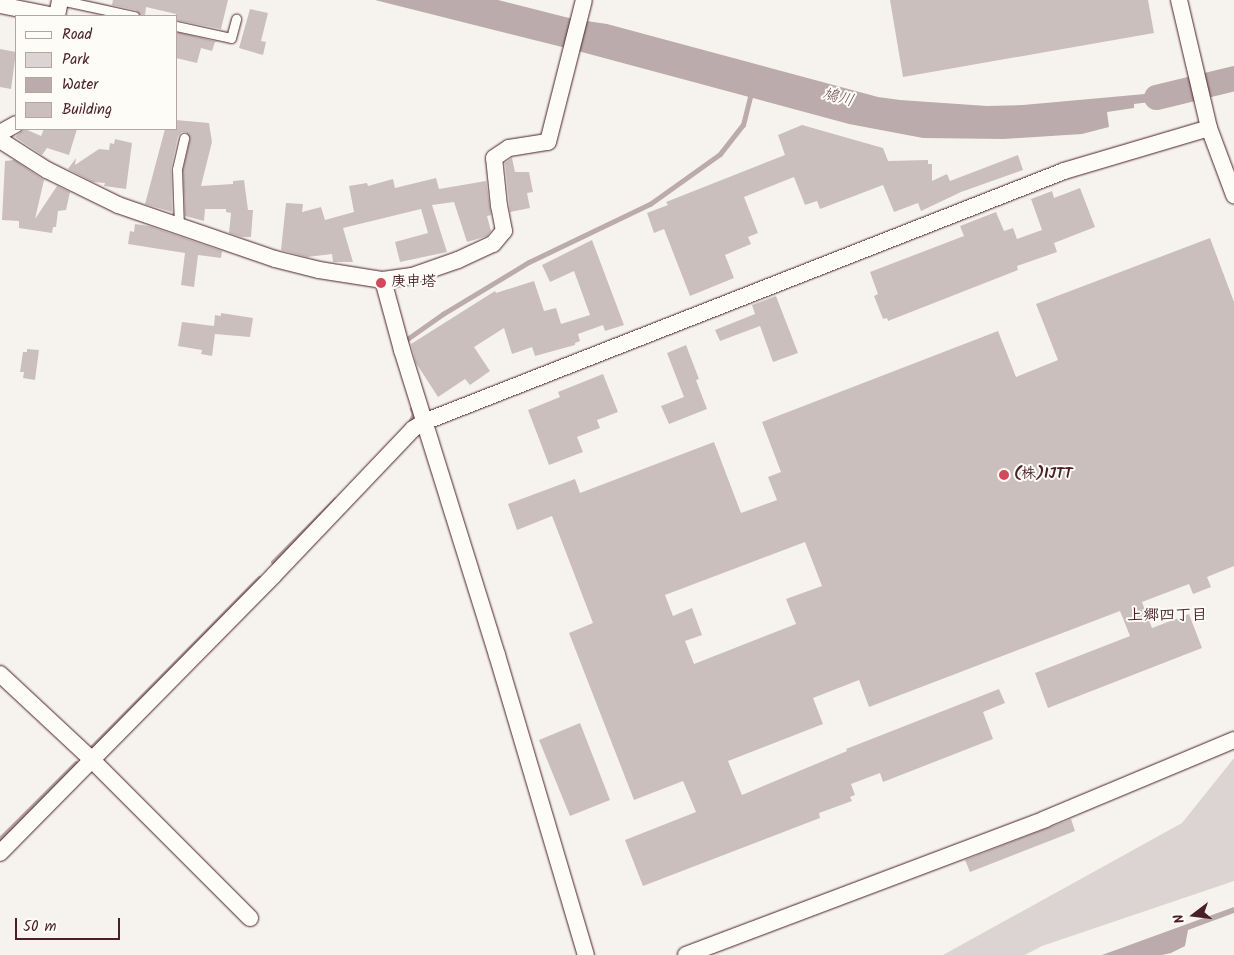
<!DOCTYPE html>
<html>
<head>
<meta charset="utf-8">
<style>
	body { margin:0 }
	#map { position:relative; width:1234px; height:955px; overflow:hidden; background:#f6f3ef; font-family:Kalam,"Klee One",sans-serif }
	div>[style] { position:absolute }
	[style*='--x'] { left:calc(var(--x)*1px); top:calc(var(--y)*1px); width:calc(var(--w)*1px); rotate:calc(var(--a)*1deg) }
	.green>* { inset:0; background:#dcd4d2 }
	.water>* { inset:0; background:#bbabac }
	.stream>* { height:4.5px; margin:-2.25px; padding:0 2.25px; transform-origin:2.25px; border-radius:2.25px; background:#bbabac }
	.river>* { height:25px; margin:-12.5px; padding:0 12.5px; transform-origin:12.5px; border-radius:12.5px; background:#bbabac }
	.building>* { inset:0; background:#cbbfbe }
	.roads { filter:drop-shadow(0 0 1px #4a1f2b) drop-shadow(0 0 1px #4a1f2b) }
	.lane>* { height:9px; margin:-4.5px; padding:0 4.5px; transform-origin:4.5px; border-radius:4.5px; background:#fdfcf7 }
	.street>* { height:16px; margin:-8px; padding:0 8px; transform-origin:8px; border-radius:8px; background:#fdfcf7 }
	.dots>* { width:14px; height:14px; translate:-50% -50%; box-sizing:border-box; border:2px solid #fdfcf7; border-radius:50% }
	span { translate:-50% -50%; white-space:nowrap; text-align:center; line-height:1.15; -webkit-text-stroke:4px #fdfcf7; paint-order:stroke }
	.poi-label { font-size:15px; color:#4a1f2b; font-weight:700 }
	.left { translate:0 -50%; text-align:left }
	.water-label { font-size:16px; color:#725058; font-style:italic }
	.neighbourhood-label { font-size:16px; color:#4a1f2b; font-weight:700 }
	.legend { position:absolute; left:15px; top:15px; width:162px; height:115px; box-sizing:border-box; background:#fdfcf7; border:1px solid #b5a4a5; margin:0; padding:6px 9px; list-style:none; font-size:15px; color:#4a1f2b }
	.legend li { display:flex; align-items:center; gap:10px; height:25px }
	.legend b { width:25px; border:1px solid #b5a4a5 }
	.north { position:absolute; left:1169px; top:890px; width:50px; height:50px; -webkit-text-stroke:4px #fdfcf7; paint-order:stroke; rotate:255deg; font-size:14px; font-weight:700; line-height:20px; text-align:center; color:#4a1f2b }
	.north::after { content:''; display:block; margin:auto; width:18px; height:22px; background:#4a1f2b; clip-path:polygon(50% 0,100% 100%,50% 72%,0 100%) }
	.scale { position:absolute; left:15px; top:918px; width:105px; height:22px; box-sizing:border-box; border:2px solid #4a1f2b; border-top:0; padding-left:6px; font-size:15px; line-height:18px; white-space:nowrap; color:#4a1f2b; -webkit-text-stroke:4px #fdfcf7; paint-order:stroke }
</style>
</head>
<body>
<div id="map">
	<div class="green">
		<i style="clip-path:polygon(1234px 758px,1234px 881px,1042px 946px,1025px 955px,943px 955px,1182px 823px)"></i>
	</div>
	<div class="water">
		<i style="clip-path:polygon(375px 0,498px 0,573px 19px,607px 24px,878px 97px,900px 100px,987px 106px,1023px 105px,1156px 93px,1186px 84px,1190px 97px,1134px 104px,1134px 108px,1107px 112px,1109px 127px,1082px 134px,1004px 139px,923px 138px,849px 124px,578px 51px)"></i>
		<i style="clip-path:polygon(1234px 907px,1234px 913px,1188px 930px,1185px 946px,1171px 953px,1162px 955px,1102px 955px)"></i>
	</div>
	<div class="stream">
		<i style="--x:403;--y:342;--w:49;--a:-35"></i>
		<i style="--x:443;--y:314;--w:100;--a:-31.2"></i>
		<i style="--x:529;--y:262;--w:134;--a:-25.6"></i>
		<i style="--x:650;--y:204;--w:86;--a:-35.5"></i>
		<i style="--x:720;--y:154;--w:37;--a:-52"></i>
		<i style="--x:743;--y:125;--w:33;--a:-76"></i>
		<i style="--x:409;--y:425;--w:12;--a:-66"></i>
		<i style="--x:414;--y:414;--w:5;--a:-112"></i>
		<i style="--x:273;--y:562;--w:88;--a:-45"></i>
		<i style="--x:91;--y:748;--w:239;--a:-45.3"></i>
		<i style="--x:0;--y:839;--w:107;--a:-45"></i>
	</div>
	<div class="river">
		<i style="--x:1156;--y:97;--w:80;--a:-13.7"></i>
	</div>
	<div class="building">
		<i style="clip-path:polygon(113px 0,228px 0,221px 29px,176px 20px,176px 14px,146px 7px,145px 16px,140px 16px,136px 10px,112px 5px)"></i>
		<i style="clip-path:polygon(890px 0,1148px 0,1154px 33px,903px 77px)"></i>
		<i style="clip-path:polygon(250px 9px,268px 13px,261px 41px,266px 42px,263px 55px,239px 48px)"></i>
		<i style="clip-path:polygon(176px 32px,218px 42px,215px 42px,212px 51px,201px 48px,197px 63px,176px 58px)"></i>
		<i style="clip-path:polygon(0 49px,16px 52px,11px 89px,0 87px)"></i>
		<i style="clip-path:polygon(176px 120px,209px 123px,212px 142px,201px 186px,233px 184px,233px 181px,244px 180px,248px 210px,253px 210px,251px 237px,242px 237px,229px 233px,231px 213px,226px 212px,226px 209px,205px 209px,204px 221px,185px 216px,183px 170px,190px 139px,186px 132px,182px 132px,178px 136px,171px 168px,172px 212px,145px 204px,165px 129px,176px 129px)"></i>
		<i style="clip-path:polygon(802px 125px,883px 148px,888px 161px,928px 160px,928px 164px,932px 164px,932px 181px,947px 174px,950px 181px,1018px 155px,1023px 170px,961px 192px,921px 211px,918px 203px,894px 212px,883px 185px,820px 209px,817px 201px,805px 205px,794px 177px,744px 197px,758px 233px,748px 237px,751px 244px,725px 255px,734px 278px,690px 296px,664px 229px,654px 233px,647px 213px,668px 205px,666px 202px,785px 155px,778px 135px)"></i>
		<i style="clip-path:polygon(25px 129px,41px 136px,44px 129px,77px 129px,69px 155px,47px 148px,42px 155px,15px 137px)"></i>
		<i style="clip-path:polygon(115px 139px,132px 143px,126px 189px,104px 186px,105px 183px,93px 182px,68px 169px,76px 158px,75px 165px,99px 149px,109px 150px,110px 143px,114px 144px)"></i>
		<i style="clip-path:polygon(512px 158px,515px 172px,529px 172px,533px 192px,527px 193px,530px 208px,510px 212px,505px 163px)"></i>
		<i style="clip-path:polygon(14px 160px,44px 180px,35px 219px,57px 186px,70px 192px,66px 210px,58px 211px,56px 227px,53px 227px,52px 233px,19px 228px,19px 221px,2px 220px,5px 161px)"></i>
		<i style="clip-path:polygon(436px 178px,439px 189px,486px 181px,491px 215px,487px 216px,491px 231px,487px 236px,467px 242px,454px 202px,432px 205px,447px 252px,400px 262px,395px 242px,428px 233px,421px 209px,343px 228px,353px 262px,333px 262px,332px 254px,307px 257px,281px 250px,286px 203px,303px 204px,302px 212px,321px 207px,325px 220px,354px 212px,349px 186px,367px 183px,368px 186px,393px 179px,395px 188px)"></i>
		<i style="clip-path:polygon(1080px 188px,1095px 227px,1054px 243px,1057px 252px,1017px 266px,1018px 270px,888px 321px,887px 318px,883px 319px,874px 296px,878px 294px,870px 272px,964px 236px,960px 226px,996px 212px,1004px 231px,1013px 228px,1017px 239px,1042px 230px,1031px 199px,1052px 191px,1054px 198px)"></i>
		<i style="clip-path:polygon(135px 224px,149px 226px,222px 251px,221px 258px,198px 255px,194px 287px,181px 285px,185px 253px,128px 244px,130px 231px,134px 232px)"></i>
		<i style="clip-path:polygon(evenodd,1210px 238px,1234px 302px,1234px 566px,1207px 577px,1211px 587px,1193px 594px,1189px 584px,1142px 602px,1152px 628px,1189px 614px,1202px 648px,1048px 708px,1035px 673px,1130px 636px,1120px 611px,869px 707px,859px 680px,813px 698px,823px 724px,728px 761px,742px 795px,847px 751px,846px 749px,999px 689px,1005px 703px,983px 712px,993px 739px,883px 782px,880px 773px,851px 784px,855px 795px,850px 797px,852px 801px,819px 813px,820px 818px,643px 886px,625px 840px,696px 812px,683px 781px,634px 800px,569px 633px,593px 623px,552px 516px,517px 530px,508px 504px,575px 479px,580px 493px,714px 442px,741px 513px,777px 500px,768px 477px,781px 472px,762px 422px,998px 331px,1016px 377px,1058px 360px,1036px 304px,1210px 238px,805px 542px,822px 586px,786px 599px,796px 624px,694px 664px,685px 641px,702px 635px,692px 608px,673px 616px,665px 595px,805px 542px)"></i>
		<i style="clip-path:polygon(592px 240px,624px 325px,605px 331px,603px 325px,578px 334px,580px 341px,575px 343px,575px 345px,535px 356px,532px 347px,512px 354px,504px 328px,474px 347px,490px 371px,470px 385px,465px 379px,438px 397px,416px 363px,411px 344px,495px 291px,496px 293px,534px 281px,544px 311px,556px 308px,561px 324px,590px 315px,574px 271px,550px 282px,542px 265px)"></i>
		<i style="clip-path:polygon(776px 296px,798px 353px,773px 362px,760px 326px,720px 341px,715px 330px,755px 314px,752px 305px)"></i>
		<i style="clip-path:polygon(221px 313px,253px 318px,250px 337px,215px 334px,212px 356px,201px 354px,202px 350px,178px 346px,182px 322px,214px 326px,215px 315px,221px 316px)"></i>
		<i style="clip-path:polygon(686px 345px,699px 379px,696px 380px,707px 409px,669px 424px,661px 406px,684px 397px,667px 353px)"></i>
		<i style="clip-path:polygon(27px 349px,39px 350px,35px 380px,23px 378px,24px 372px,20px 372px,23px 352px,27px 352px)"></i>
		<i style="clip-path:polygon(603px 374px,618px 412px,597px 420px,600px 428px,577px 437px,583px 452px,549px 465px,528px 410px,560px 397px,558px 392px)"></i>
		<i style="clip-path:polygon(580px 723px,610px 800px,570px 816px,539px 740px)"></i>
		<i style="clip-path:polygon(1071px 819px,1075px 831px,970px 872px,965px 860px)"></i>
	</div>
	<div class="roads">
		<div class="lane">
			<i style="--x:60;--y:0;--w:76;--a:12.2"></i>
			<i style="--x:176;--y:26;--w:56;--a:12.3"></i>
			<i style="--x:231;--y:38;--w:20;--a:-75"></i>
			<i style="--x:179;--y:227;--w:58;--a:-92"></i>
			<i style="--x:177;--y:169;--w:32;--a:-77"></i>
		</div>
		<div class="street">
			<i style="--x:1179;--y:0;--w:131;--a:76.8"></i>
			<i style="--x:1209;--y:128;--w:72;--a:69.5"></i>
			<i style="--x:0;--y:5;--w:56;--a:11.3"></i>
			<i style="--x:57;--y:16;--w:16;--a:-79"></i>
			<i style="--x:0;--y:133;--w:18;--a:-29"></i>
			<i style="--x:0;--y:140;--w:56;--a:32.6"></i>
			<i style="--x:47;--y:170;--w:79;--a:26.2"></i>
			<i style="--x:118;--y:205;--w:166;--a:19"></i>
			<i style="--x:275;--y:259;--w:45;--a:14"></i>
			<i style="--x:319;--y:270;--w:65;--a:8.9"></i>
			<i style="--x:383;--y:280;--w:29;--a:-8"></i>
			<i style="--x:412;--y:276;--w:49;--a:-19.2"></i>
			<i style="--x:458;--y:260;--w:38;--a:-25"></i>
			<i style="--x:493;--y:244;--w:17;--a:-50"></i>
			<i style="--x:504;--y:231;--w:25;--a:-101"></i>
			<i style="--x:499;--y:206;--w:48;--a:-95.9"></i>
			<i style="--x:494;--y:158;--w:18;--a:-34"></i>
			<i style="--x:509;--y:148;--w:39;--a:-9"></i>
			<i style="--x:548;--y:142;--w:146;--a:-75.8"></i>
			<i style="--x:383;--y:280;--w:73;--a:74.8"></i>
			<i style="--x:402;--y:350;--w:319;--a:72.7"></i>
			<i style="--x:497;--y:655;--w:313;--a:73.5"></i>
			<i style="--x:0;--y:674;--w:125;--a:43"></i>
			<i style="--x:91;--y:759;--w:225;--a:45"></i>
			<i style="--x:0;--y:853;--w:390;--a:-45.4"></i>
			<i style="--x:274;--y:575;--w:202;--a:-46.4"></i>
			<i style="--x:413;--y:429;--w:13;--a:-32"></i>
			<i style="--x:424;--y:422;--w:687;--a:-21.41"></i>
			<i style="--x:1064;--y:171;--w:151;--a:-16.5"></i>
			<i style="--x:686;--y:955;--w:384;--a:-20.7"></i>
			<i style="--x:1045;--y:819;--w:205;--a:-22.7"></i>
		</div>
	</div>
	<div class="dots">
		<i style="left:381px;top:283px;background:#d1495b"></i>
		<i style="left:1004px;top:475px;background:#d1495b"></i>
	</div>
	<div class="poi-label">
		<span class="left" style="left:391px;top:283px">庚申塔</span>
		<span class="left" style="left:1014px;top:475px">(株)IJTT</span>
	</div>
	<div class="water-label">
		<span style="left:838px;top:98px;rotate:14deg">鳩川</span>
	</div>
	<div class="neighbourhood-label">
		<span style="left:1167px;top:616px">上郷四丁目</span>
	</div>
	<ul class="legend">
	<li><b style="height:6px;background:#fdfcf7"></b>Road</li>
	<li><b style="height:14px;background:#dcd4d2"></b>Park</li>
	<li><b style="height:14px;background:#bbabac"></b>Water</li>
	<li><b style="height:14px;background:#cbbfbe"></b>Building</li>
	</ul>
	<div class="north">N</div>
	<div class="scale">50 m</div>
</div>
</body>
</html>
